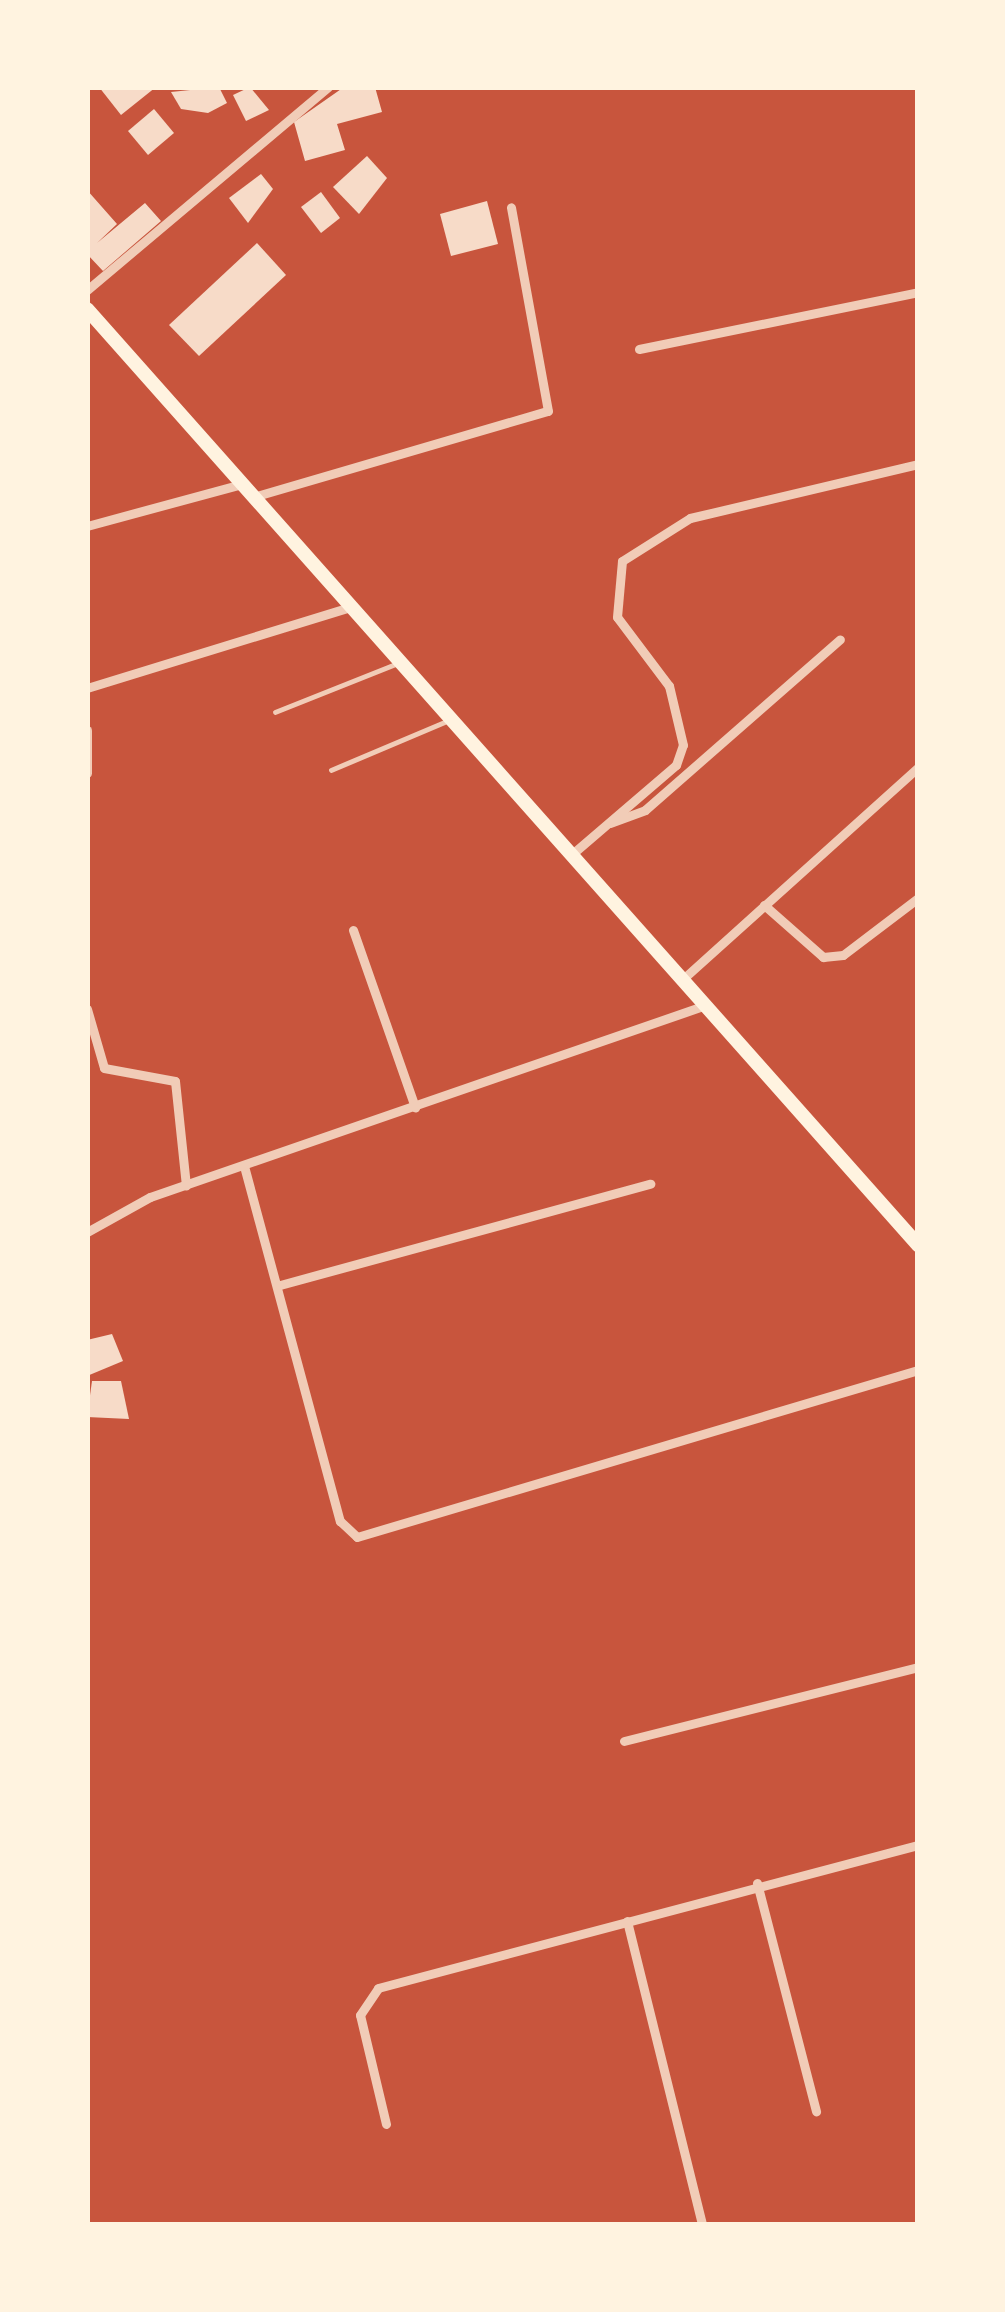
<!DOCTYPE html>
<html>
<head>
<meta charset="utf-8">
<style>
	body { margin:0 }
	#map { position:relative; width:1005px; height:2312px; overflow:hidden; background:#c8553d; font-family:Inter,sans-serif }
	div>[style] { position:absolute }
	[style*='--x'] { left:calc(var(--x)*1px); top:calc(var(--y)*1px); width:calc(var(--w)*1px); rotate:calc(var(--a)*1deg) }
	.building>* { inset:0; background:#f7dbc8 }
	.service>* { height:4.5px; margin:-2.25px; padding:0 2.25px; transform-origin:2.25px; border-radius:2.25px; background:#f1ccb7 }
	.minor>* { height:9px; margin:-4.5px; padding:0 4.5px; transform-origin:4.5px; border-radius:4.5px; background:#f1ccb7 }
	.primary>* { height:14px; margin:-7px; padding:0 7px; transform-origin:7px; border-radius:7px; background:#fff3e0 }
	span { translate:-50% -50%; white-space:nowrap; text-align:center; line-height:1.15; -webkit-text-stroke:12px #fff3e0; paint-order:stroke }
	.frame { position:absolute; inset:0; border:90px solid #fff3e0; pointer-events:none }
</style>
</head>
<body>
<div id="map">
	<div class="building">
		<i style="clip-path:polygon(99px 87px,156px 87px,121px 115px)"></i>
		<i style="clip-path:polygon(219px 87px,227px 103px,208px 113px,181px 109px,171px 92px)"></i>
		<i style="clip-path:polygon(250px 87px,269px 110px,246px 121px,233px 95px)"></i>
		<i style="clip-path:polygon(344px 87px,375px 87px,382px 112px,337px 124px,345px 150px,305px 161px,294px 122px)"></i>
		<i style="clip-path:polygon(154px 109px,174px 133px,148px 155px,128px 131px)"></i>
		<i style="clip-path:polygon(367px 156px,387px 178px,359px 214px,333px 187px)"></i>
		<i style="clip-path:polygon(261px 174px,273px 189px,248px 223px,229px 198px)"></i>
		<i style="clip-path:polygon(87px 190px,117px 224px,97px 243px,145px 203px,161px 221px,103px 271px,87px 254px)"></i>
		<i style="clip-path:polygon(321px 192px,340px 218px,321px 233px,301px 207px)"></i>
		<i style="clip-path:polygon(487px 201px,498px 244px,451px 256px,440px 214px)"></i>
		<i style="clip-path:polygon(257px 243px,286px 275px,199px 356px,169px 325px)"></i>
		<i style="clip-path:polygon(112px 1334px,123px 1361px,87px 1376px,87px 1340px)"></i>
		<i style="clip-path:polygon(92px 1381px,121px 1381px,129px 1419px,87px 1417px)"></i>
	</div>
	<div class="service">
		<i style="--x:275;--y:712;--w:132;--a:-21.7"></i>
		<i style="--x:331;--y:770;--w:126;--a:-22.9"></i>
	</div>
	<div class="minor">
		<i style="--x:87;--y:290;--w:315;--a:-40.1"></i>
		<i style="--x:639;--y:349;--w:285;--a:-11.5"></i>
		<i style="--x:253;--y:497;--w:307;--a:-16.3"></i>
		<i style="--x:548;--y:411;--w:207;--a:-100.3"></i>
		<i style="--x:87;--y:526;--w:161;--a:-15.2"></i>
		<i style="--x:87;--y:688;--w:275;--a:-17.1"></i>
		<i style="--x:87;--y:730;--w:43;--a:90"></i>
		<i style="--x:610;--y:823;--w:37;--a:-20"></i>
		<i style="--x:645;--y:810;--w:259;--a:-41.2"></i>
		<i style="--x:571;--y:855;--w:138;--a:-40.6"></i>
		<i style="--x:676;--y:765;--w:21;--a:-71"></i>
		<i style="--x:683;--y:745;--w:61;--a:-103.3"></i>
		<i style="--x:669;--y:686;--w:86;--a:-127"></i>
		<i style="--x:617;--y:617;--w:56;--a:-84.9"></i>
		<i style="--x:622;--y:561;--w:80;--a:-32.3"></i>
		<i style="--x:690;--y:518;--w:234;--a:-13.3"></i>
		<i style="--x:764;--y:905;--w:79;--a:41.4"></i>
		<i style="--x:823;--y:957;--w:20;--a:-6"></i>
		<i style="--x:843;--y:955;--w:94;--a:-37.2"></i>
		<i style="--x:353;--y:930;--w:188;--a:70.7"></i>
		<i style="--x:684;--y:978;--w:315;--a:-42"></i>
		<i style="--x:87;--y:1009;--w:61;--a:73.9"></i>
		<i style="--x:104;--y:1068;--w:72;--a:10.4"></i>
		<i style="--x:175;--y:1081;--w:105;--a:84"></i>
		<i style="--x:244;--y:1166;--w:368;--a:74.9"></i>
		<i style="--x:340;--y:1521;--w:23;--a:43"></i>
		<i style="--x:357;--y:1537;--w:585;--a:-16.58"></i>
		<i style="--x:87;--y:1232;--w:72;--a:-29.1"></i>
		<i style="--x:150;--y:1197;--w:588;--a:-19.05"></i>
		<i style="--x:280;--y:1285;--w:384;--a:-15.3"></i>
		<i style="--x:624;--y:1741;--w:303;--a:-14.1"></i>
		<i style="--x:757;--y:1883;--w:236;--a:75.5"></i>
		<i style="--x:627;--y:1921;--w:313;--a:76.1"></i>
		<i style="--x:386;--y:2124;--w:112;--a:-103.4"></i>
		<i style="--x:360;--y:2015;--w:32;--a:-56"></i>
		<i style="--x:378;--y:1988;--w:559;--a:-14.83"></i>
	</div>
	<div class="primary">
		<i style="--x:87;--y:309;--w:1252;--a:48.4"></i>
	</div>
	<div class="frame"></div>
</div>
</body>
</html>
